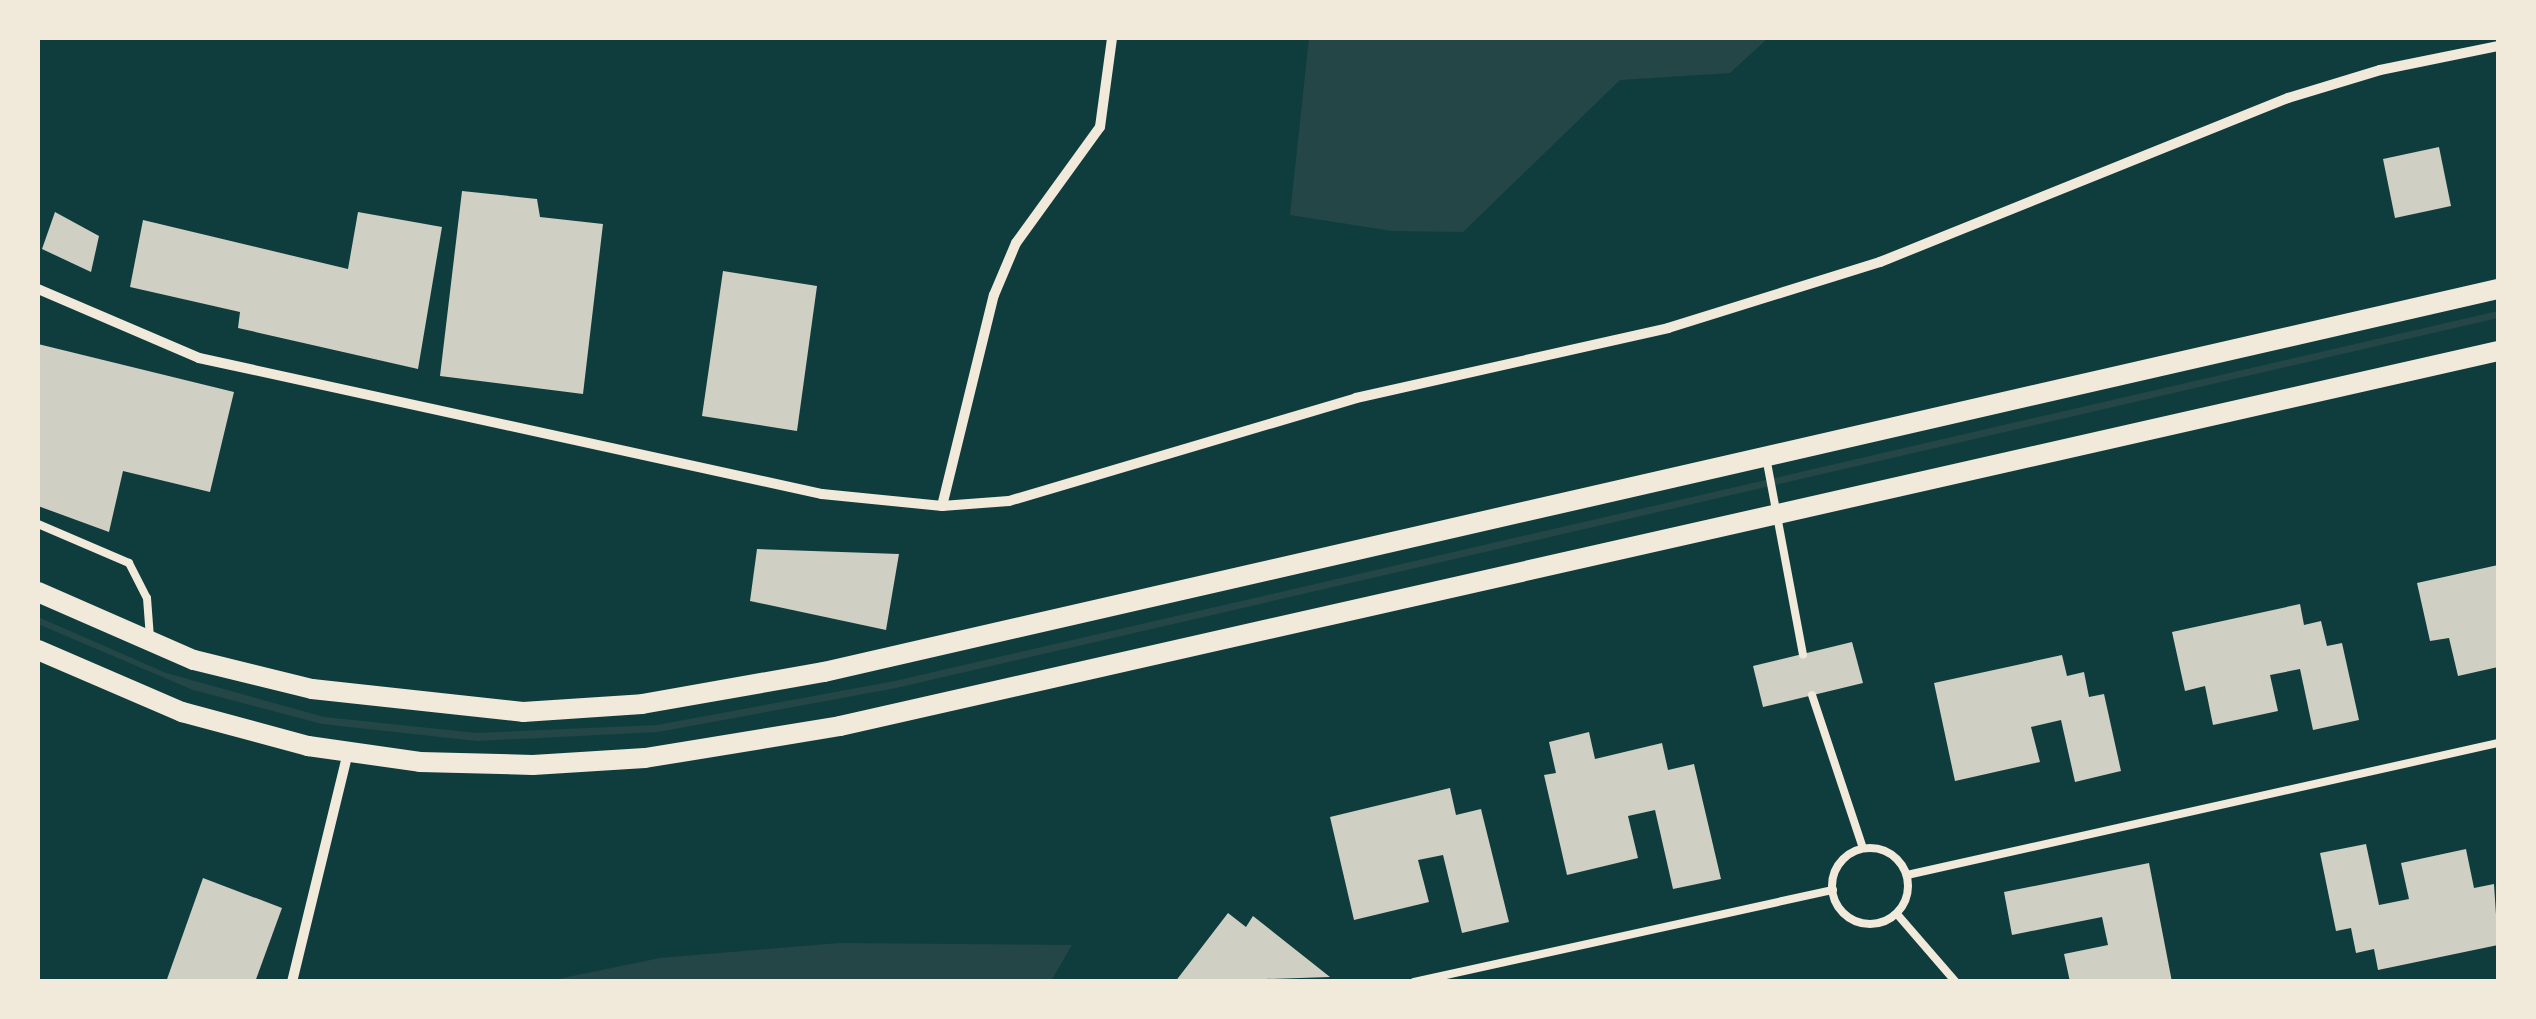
<!DOCTYPE html>
<html>
<head>
<meta charset="utf-8">
<style>
	body { margin:0 }
	#map { position:relative; width:2536px; height:1019px; overflow:hidden; background:#0f3d3e; font-family:"IBM Plex Serif",serif }
	div>[style] { position:absolute }
	[style*='--x'] { left:calc(var(--x)*1px); top:calc(var(--y)*1px); width:calc(var(--w)*1px); rotate:calc(var(--a)*1deg) }
	.green>* { inset:0; background:#244646 }
	.building>* { inset:0; background:#cfcfc3 }
	.service>* { height:8px; margin:-4px; padding:0 4px; transform-origin:4px; border-radius:4px; background:#f1e9da }
	.service>.ring { margin:-4px; padding:0; box-sizing:content-box; background:none; border:8px solid #f1e9da; border-radius:50% }
	.minor>* { height:10px; margin:-5px; padding:0 5px; transform-origin:5px; border-radius:5px; background:#f1e9da }
	.secondary>* { height:20px; margin:-10px; padding:0 10px; transform-origin:10px; border-radius:10px; background:#f1e9da }
	span { translate:-50% -50%; white-space:nowrap; text-align:center; line-height:1.15; -webkit-text-stroke:8px #f1e9da; paint-order:stroke }
	.frame { position:absolute; inset:0; border:40px solid #f1e9da; pointer-events:none }
</style>
</head>
<body>
<div id="map">
	<div class="green">
		<i style="clip-path:polygon(1309px 38px,1768px 38px,1730px 73px,1620px 80px,1463px 232px,1392px 231px,1290px 215px)"></i>
		<i style="clip-path:polygon(2498px 311px,2498px 318px,896px 688px,658px 732px,477px 741px,322px 724px,193px 690px,38px 624px,38px 617px,166px 673px,324px 717px,477px 733px,657px 725px,895px 681px)"></i>
		<i style="clip-path:polygon(839px 943px,1072px 945px,1051px 981px,548px 981px,660px 958px)"></i>
	</div>
	<div class="building">
		<i style="clip-path:polygon(2439px 147px,2451px 206px,2395px 218px,2383px 159px)"></i>
		<i style="clip-path:polygon(462px 191px,537px 199px,540px 217px,603px 224px,583px 394px,440px 376px)"></i>
		<i style="clip-path:polygon(55px 212px,99px 236px,91px 272px,42px 249px)"></i>
		<i style="clip-path:polygon(358px 212px,442px 227px,418px 369px,238px 328px,240px 312px,130px 287px,143px 220px,348px 269px)"></i>
		<i style="clip-path:polygon(723px 271px,817px 286px,797px 431px,702px 416px)"></i>
		<i style="clip-path:polygon(38px 344px,234px 392px,210px 492px,123px 471px,109px 532px,38px 506px)"></i>
		<i style="clip-path:polygon(757px 549px,899px 554px,886px 630px,750px 601px)"></i>
		<i style="clip-path:polygon(2498px 565px,2498px 667px,2458px 676px,2449px 638px,2430px 641px,2417px 583px)"></i>
		<i style="clip-path:polygon(2300px 604px,2304px 625px,2321px 621px,2327px 646px,2342px 643px,2359px 720px,2313px 730px,2300px 669px,2270px 675px,2278px 711px,2213px 725px,2205px 686px,2185px 691px,2172px 632px)"></i>
		<i style="clip-path:polygon(1852px 642px,1863px 683px,1763px 707px,1753px 666px)"></i>
		<i style="clip-path:polygon(2062px 655px,2067px 676px,2084px 672px,2089px 697px,2104px 694px,2121px 771px,2075px 782px,2061px 720px,2031px 727px,2040px 762px,1955px 781px,1934px 683px)"></i>
		<i style="clip-path:polygon(1589px 732px,1595px 759px,1662px 743px,1668px 770px,1694px 764px,1721px 879px,1673px 889px,1655px 810px,1628px 816px,1638px 858px,1567px 875px,1544px 775px,1556px 773px,1549px 742px)"></i>
		<i style="clip-path:polygon(1450px 788px,1456px 815px,1481px 809px,1509px 922px,1462px 933px,1443px 855px,1418px 860px,1429px 902px,1354px 920px,1330px 817px)"></i>
		<i style="clip-path:polygon(2366px 844px,2379px 905px,2409px 899px,2401px 863px,2466px 849px,2474px 888px,2494px 884px,2498px 945px,2378px 970px,2374px 949px,2356px 953px,2351px 928px,2336px 931px,2320px 853px)"></i>
		<i style="clip-path:polygon(2149px 863px,2172px 982px,2070px 982px,2064px 954px,2108px 945px,2102px 917px,2012px 935px,2004px 892px)"></i>
		<i style="clip-path:polygon(203px 878px,282px 908px,255px 982px,166px 982px)"></i>
		<i style="clip-path:polygon(1228px 913px,1246px 927px,1253px 916px,1330px 977px,1175px 982px)"></i>
	</div>
	<div class="service">
		<i style="--x:1766;--y:457;--w:201;--a:79.4"></i>
		<i style="--x:38;--y:524;--w:99;--a:23.2"></i>
		<i style="--x:129;--y:563;--w:39;--a:63"></i>
		<i style="--x:147;--y:598;--w:40;--a:85.7"></i>
		<i style="--x:1812;--y:695;--w:161;--a:71.6"></i>
		<i class="ring" style="left:1832px;top:848px;width:68px;height:68px"></i>
		<i style="--x:1907;--y:875;--w:606;--a:-12.59"></i>
		<i style="--x:1897;--y:914;--w:90;--a:49.1"></i>
		<i style="--x:1414;--y:982;--w:429;--a:-12.4"></i>
	</div>
	<div class="minor">
		<i style="--x:38;--y:289;--w:175;--a:23.2"></i>
		<i style="--x:199;--y:358;--w:638;--a:12.31"></i>
		<i style="--x:822;--y:494;--w:121;--a:5.7"></i>
		<i style="--x:942;--y:506;--w:67;--a:-4.3"></i>
		<i style="--x:1009;--y:501;--w:362;--a:-16.5"></i>
		<i style="--x:1356;--y:398;--w:320;--a:-12.6"></i>
		<i style="--x:1668;--y:328;--w:222;--a:-17.3"></i>
		<i style="--x:1880;--y:262;--w:440;--a:-21.9"></i>
		<i style="--x:2288;--y:98;--w:96;--a:-16.9"></i>
		<i style="--x:2380;--y:70;--w:120;--a:-11.5"></i>
		<i style="--x:942;--y:506;--w:217;--a:-76.2"></i>
		<i style="--x:994;--y:295;--w:56;--a:-67.1"></i>
		<i style="--x:1016;--y:243;--w:143;--a:-54.1"></i>
		<i style="--x:1100;--y:127;--w:90;--a:-82.3"></i>
		<i style="--x:292;--y:982;--w:237;--a:-76.3"></i>
	</div>
	<div class="secondary">
		<i style="--x:38;--y:592;--w:170;--a:23.6"></i>
		<i style="--x:194;--y:660;--w:122;--a:13.8"></i>
		<i style="--x:312;--y:689;--w:212;--a:6.2"></i>
		<i style="--x:523;--y:712;--w:119;--a:-3.8"></i>
		<i style="--x:642;--y:704;--w:185;--a:-10"></i>
		<i style="--x:824;--y:672;--w:1717;--a:-12.89"></i>
		<i style="--x:38;--y:650;--w:157;--a:23.3"></i>
		<i style="--x:182;--y:712;--w:131;--a:15.1"></i>
		<i style="--x:308;--y:746;--w:113;--a:8.1"></i>
		<i style="--x:420;--y:762;--w:113;--a:1.5"></i>
		<i style="--x:533;--y:765;--w:112;--a:-3.6"></i>
		<i style="--x:645;--y:758;--w:198;--a:-9.3"></i>
		<i style="--x:840;--y:726;--w:1700;--a:-12.74"></i>
	</div>
	<div class="frame"></div>
</div>
</body>
</html>
